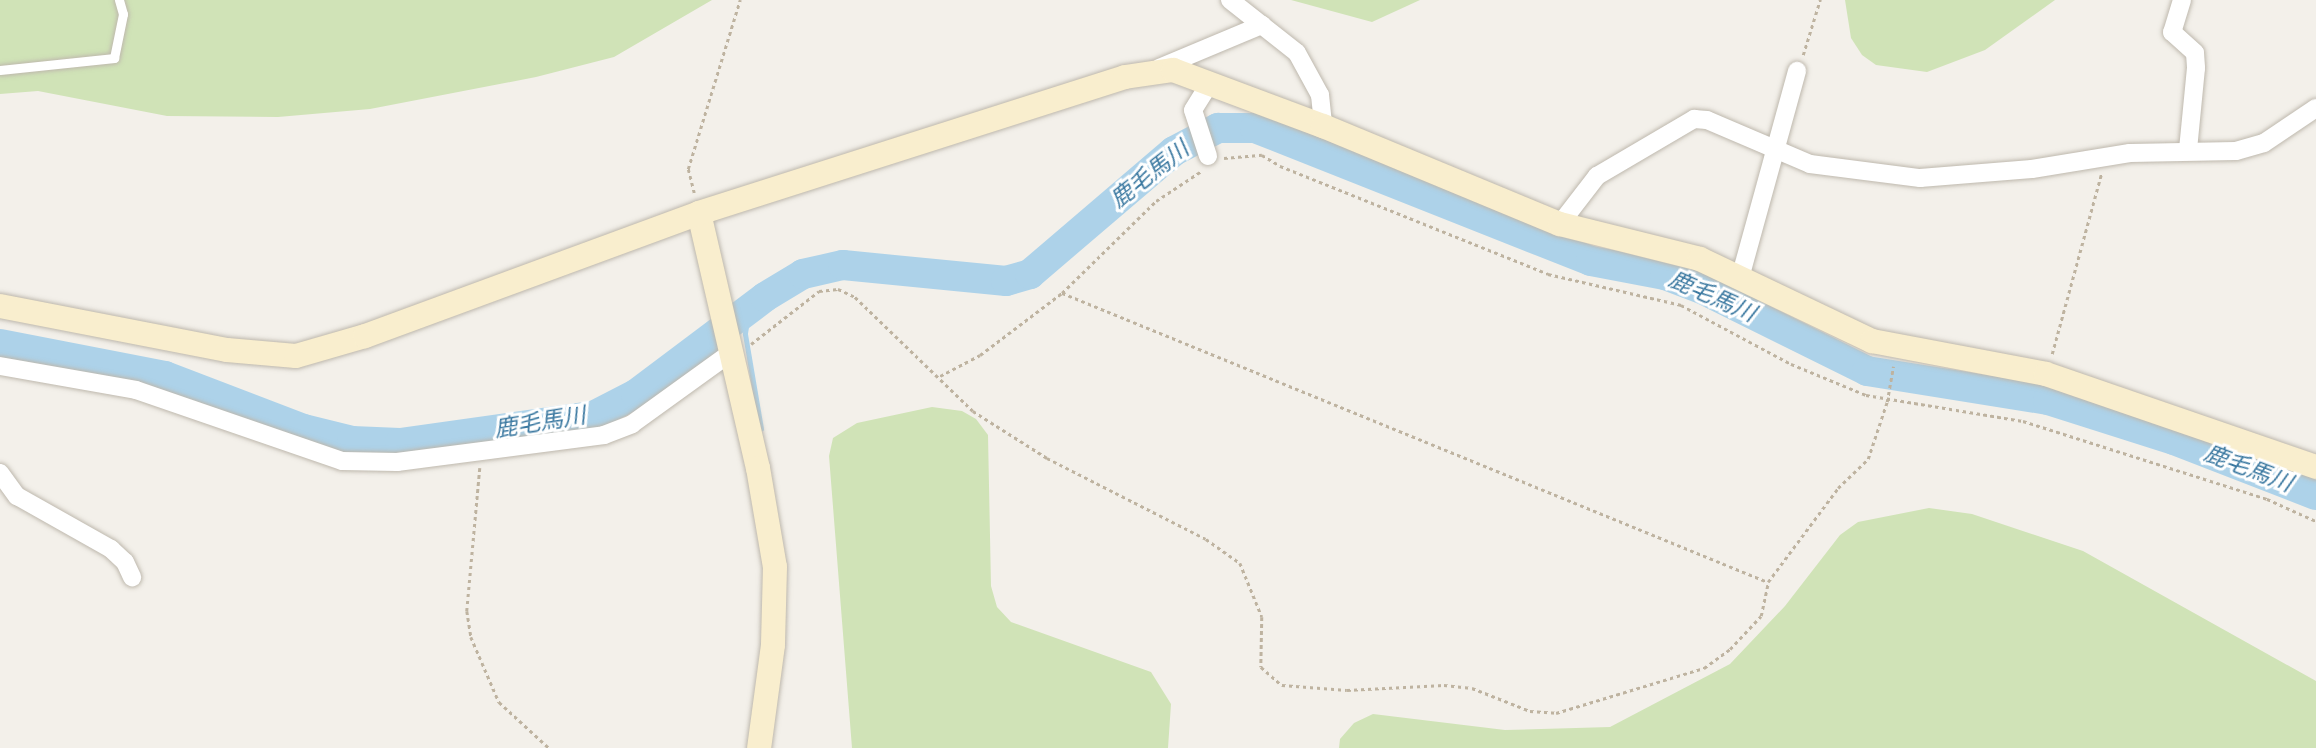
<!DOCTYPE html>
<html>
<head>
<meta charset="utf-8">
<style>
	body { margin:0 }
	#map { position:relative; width:2316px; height:748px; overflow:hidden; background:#f3f0ea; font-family:Roboto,"Noto Sans JP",sans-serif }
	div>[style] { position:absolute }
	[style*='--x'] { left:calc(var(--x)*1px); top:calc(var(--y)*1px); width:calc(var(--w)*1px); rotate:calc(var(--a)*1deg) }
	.green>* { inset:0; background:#d0e3b7 }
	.stream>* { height:5px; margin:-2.5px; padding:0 2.5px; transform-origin:2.5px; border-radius:2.5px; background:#add2e9 }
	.river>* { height:30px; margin:-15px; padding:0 15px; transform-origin:15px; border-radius:15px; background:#add2e9 }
	.path>* { height:2.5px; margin-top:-1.25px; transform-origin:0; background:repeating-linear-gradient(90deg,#beb3a0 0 3.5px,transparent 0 7px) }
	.roads { filter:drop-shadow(0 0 2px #beb8ad) drop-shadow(0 0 2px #beb8ad) }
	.lane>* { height:9px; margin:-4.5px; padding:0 4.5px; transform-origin:4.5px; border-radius:4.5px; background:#fff }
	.street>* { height:18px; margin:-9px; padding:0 9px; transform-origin:9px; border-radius:9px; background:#fff }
	.secondary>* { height:24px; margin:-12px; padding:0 12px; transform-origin:12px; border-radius:12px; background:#f9eece }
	span { translate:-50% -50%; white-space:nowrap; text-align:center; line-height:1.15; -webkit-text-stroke:6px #fff; paint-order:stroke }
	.water-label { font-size:23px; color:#3a78a0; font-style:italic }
</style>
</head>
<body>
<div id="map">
	<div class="green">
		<i style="clip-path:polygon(0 0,712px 0,614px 57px,536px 77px,370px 109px,278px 117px,167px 116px,38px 91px,0 94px)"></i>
		<i style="clip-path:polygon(1291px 0,1420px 0,1372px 22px)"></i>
		<i style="clip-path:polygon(1845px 0,2055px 0,1985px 50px,1927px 72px,1876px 65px,1862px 55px,1851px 38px)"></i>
		<i style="clip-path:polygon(932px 407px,962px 411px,976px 419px,988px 435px,991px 586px,997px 607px,1011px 622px,1151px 672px,1171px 704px,1168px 748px,852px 748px,829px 456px,833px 438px,857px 423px)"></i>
		<i style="clip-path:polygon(1929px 508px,1972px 514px,2083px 551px,2316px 681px,2316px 748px,1339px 748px,1340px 739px,1354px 723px,1373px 714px,1505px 730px,1610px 727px,1730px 664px,1785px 606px,1840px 535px,1858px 522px)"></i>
	</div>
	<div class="stream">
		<i style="--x:748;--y:314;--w:20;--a:99"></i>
		<i style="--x:745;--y:334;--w:96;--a:80.4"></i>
	</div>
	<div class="river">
		<i style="--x:0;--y:344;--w:168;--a:11"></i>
		<i style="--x:165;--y:376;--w:149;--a:20.9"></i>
		<i style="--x:304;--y:429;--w:49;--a:14"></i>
		<i style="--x:352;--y:441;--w:48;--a:2.4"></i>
		<i style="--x:400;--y:443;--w:195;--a:-8"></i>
		<i style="--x:593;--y:416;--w:48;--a:-27.1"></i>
		<i style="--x:636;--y:394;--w:161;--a:-36.9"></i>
		<i style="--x:765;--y:297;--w:44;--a:-31.2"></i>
		<i style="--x:803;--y:274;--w:41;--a:-12.7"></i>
		<i style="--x:843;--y:265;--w:164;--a:5.6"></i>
		<i style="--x:1006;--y:281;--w:25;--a:-16"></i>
		<i style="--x:1030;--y:274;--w:189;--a:-40.5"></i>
		<i style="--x:1174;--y:151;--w:50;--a:-27.6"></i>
		<i style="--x:1218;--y:128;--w:37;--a:0"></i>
		<i style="--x:1255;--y:128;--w:361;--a:21.6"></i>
		<i style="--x:1591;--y:261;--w:75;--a:10.7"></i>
		<i style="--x:1665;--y:275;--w:42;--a:21"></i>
		<i style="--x:1704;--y:290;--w:182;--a:26.4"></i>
		<i style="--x:1867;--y:371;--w:183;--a:9.1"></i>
		<i style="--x:2048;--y:400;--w:132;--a:17.6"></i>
		<i style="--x:2174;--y:440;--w:152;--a:21.2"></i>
	</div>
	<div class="path">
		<i style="--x:1803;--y:55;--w:58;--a:-72.8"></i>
		<i style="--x:1224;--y:158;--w:38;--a:-5"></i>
		<i style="--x:1262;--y:155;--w:21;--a:31"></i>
		<i style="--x:1280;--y:166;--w:289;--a:21.9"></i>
		<i style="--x:1548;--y:274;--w:137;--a:13.1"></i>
		<i style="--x:1681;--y:305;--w:125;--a:28.2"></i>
		<i style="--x:1791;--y:364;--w:81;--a:22.5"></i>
		<i style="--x:1866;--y:395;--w:159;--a:9.4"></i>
		<i style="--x:2023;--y:421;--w:256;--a:17.7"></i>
		<i style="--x:2267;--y:499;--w:54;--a:24.2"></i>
		<i style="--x:694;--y:193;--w:25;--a:-104"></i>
		<i style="--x:688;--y:169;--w:177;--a:-72.9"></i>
		<i style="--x:1062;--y:293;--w:763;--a:22.26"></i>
		<i style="--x:751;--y:344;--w:86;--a:-37.9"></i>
		<i style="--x:819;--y:291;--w:19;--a:-6"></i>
		<i style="--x:838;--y:289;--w:19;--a:25"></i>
		<i style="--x:855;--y:297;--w:164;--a:44"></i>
		<i style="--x:973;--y:411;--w:88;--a:32.4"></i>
		<i style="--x:1047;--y:458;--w:178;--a:27"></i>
		<i style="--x:1206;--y:539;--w:42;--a:35.2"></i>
		<i style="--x:1240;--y:563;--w:58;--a:67.8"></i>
		<i style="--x:1262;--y:617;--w:50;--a:91.1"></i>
		<i style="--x:1261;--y:667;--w:28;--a:41"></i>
		<i style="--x:1282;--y:685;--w:65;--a:4.4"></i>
		<i style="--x:1347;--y:690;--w:97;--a:-3"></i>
		<i style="--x:1444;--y:685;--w:28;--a:6"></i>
		<i style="--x:1472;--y:688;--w:62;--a:21.6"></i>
		<i style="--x:1530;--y:711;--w:26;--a:4"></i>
		<i style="--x:1556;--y:713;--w:155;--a:-16.9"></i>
		<i style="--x:1704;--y:668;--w:32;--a:-36"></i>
		<i style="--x:1730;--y:649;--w:45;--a:-46.8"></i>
		<i style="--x:1761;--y:616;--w:35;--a:-78"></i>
		<i style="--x:1768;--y:582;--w:117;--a:-53.3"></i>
		<i style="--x:1838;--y:488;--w:42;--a:-44"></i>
		<i style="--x:1868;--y:459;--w:60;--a:-71.6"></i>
		<i style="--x:1887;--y:402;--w:36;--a:-80"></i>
		<i style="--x:2052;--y:354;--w:186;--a:-74.7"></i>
		<i style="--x:940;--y:376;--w:45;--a:-27.7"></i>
		<i style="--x:980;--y:355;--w:103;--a:-37.1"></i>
		<i style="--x:1062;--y:293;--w:132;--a:-44.4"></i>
		<i style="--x:1156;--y:201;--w:53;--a:-33.4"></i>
		<i style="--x:480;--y:468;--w:144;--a:95.2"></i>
		<i style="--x:467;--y:611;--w:26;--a:81"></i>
		<i style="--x:471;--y:637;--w:71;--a:66.7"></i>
		<i style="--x:499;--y:702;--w:68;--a:42.6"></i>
	</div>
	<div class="roads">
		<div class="lane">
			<i style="--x:0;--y:70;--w:115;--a:-6"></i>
			<i style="--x:114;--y:58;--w:45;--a:-78.4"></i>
			<i style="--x:123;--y:14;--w:15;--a:-106"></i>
		</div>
		<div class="street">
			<i style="--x:1230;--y:0;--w:85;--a:38.3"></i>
			<i style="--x:1297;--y:53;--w:48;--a:61.3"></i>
			<i style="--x:1320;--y:95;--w:31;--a:84"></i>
			<i style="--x:2182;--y:0;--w:34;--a:107"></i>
			<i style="--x:2172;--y:32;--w:31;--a:42"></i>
			<i style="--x:2195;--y:53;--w:15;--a:86"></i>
			<i style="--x:2196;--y:68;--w:82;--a:95.6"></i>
			<i style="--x:1159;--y:68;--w:112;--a:-22.7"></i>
			<i style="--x:1208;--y:156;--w:48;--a:-108.1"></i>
			<i style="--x:1193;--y:110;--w:32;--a:-58"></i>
			<i style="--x:1560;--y:224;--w:61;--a:-52.4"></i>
			<i style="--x:1597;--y:176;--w:113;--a:-30.4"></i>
			<i style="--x:1694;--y:119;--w:13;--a:4"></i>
			<i style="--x:1707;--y:120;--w:112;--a:23.1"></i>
			<i style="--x:1810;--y:164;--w:111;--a:7.3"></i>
			<i style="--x:1920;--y:178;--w:112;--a:-4.6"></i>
			<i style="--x:2032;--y:169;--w:99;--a:-9.3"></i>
			<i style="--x:2130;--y:153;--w:106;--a:-1.1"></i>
			<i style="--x:2236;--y:151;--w:29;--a:-16"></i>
			<i style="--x:2264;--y:143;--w:63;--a:-33.9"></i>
			<i style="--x:1740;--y:278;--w:215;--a:-74.6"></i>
			<i style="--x:0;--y:366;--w:138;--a:10"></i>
			<i style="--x:136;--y:390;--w:218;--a:19"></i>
			<i style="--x:342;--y:461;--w:55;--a:1"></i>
			<i style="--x:397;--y:462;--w:209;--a:-7.4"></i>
			<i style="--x:604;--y:435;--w:30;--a:-21"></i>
			<i style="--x:632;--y:424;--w:123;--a:-35.8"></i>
			<i style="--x:0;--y:473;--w:29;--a:54"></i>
			<i style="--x:17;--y:496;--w:108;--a:29.4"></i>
			<i style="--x:111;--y:549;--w:19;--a:43"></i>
			<i style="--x:125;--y:562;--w:17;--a:65"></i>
		</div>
		<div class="secondary">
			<i style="--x:699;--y:213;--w:262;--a:77"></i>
			<i style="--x:758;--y:468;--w:100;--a:80.3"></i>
			<i style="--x:775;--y:567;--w:78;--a:91.5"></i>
			<i style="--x:773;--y:645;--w:104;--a:97.7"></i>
			<i style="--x:0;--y:306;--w:231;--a:11"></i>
			<i style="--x:227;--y:350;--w:69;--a:5"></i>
			<i style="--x:296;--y:356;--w:72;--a:-16.2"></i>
			<i style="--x:365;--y:336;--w:356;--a:-20.2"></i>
			<i style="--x:699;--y:213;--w:447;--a:-17.7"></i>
			<i style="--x:1125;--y:77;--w:49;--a:-8.3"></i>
			<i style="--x:1173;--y:70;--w:160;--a:20.5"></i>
			<i style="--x:1323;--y:126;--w:256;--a:22.5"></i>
			<i style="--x:1560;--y:224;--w:144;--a:14"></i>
			<i style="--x:1700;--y:259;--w:191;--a:25.5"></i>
			<i style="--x:1872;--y:341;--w:177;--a:10.7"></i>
			<i style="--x:2046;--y:374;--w:286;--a:19"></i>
		</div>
	</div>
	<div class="water-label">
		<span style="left:1150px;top:175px;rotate:-38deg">鹿毛馬川</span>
		<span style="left:1712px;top:297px;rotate:24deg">鹿毛馬川</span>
		<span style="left:540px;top:423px;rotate:-9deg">鹿毛馬川</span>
		<span style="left:2248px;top:469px;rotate:21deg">鹿毛馬川</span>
	</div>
</div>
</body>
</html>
